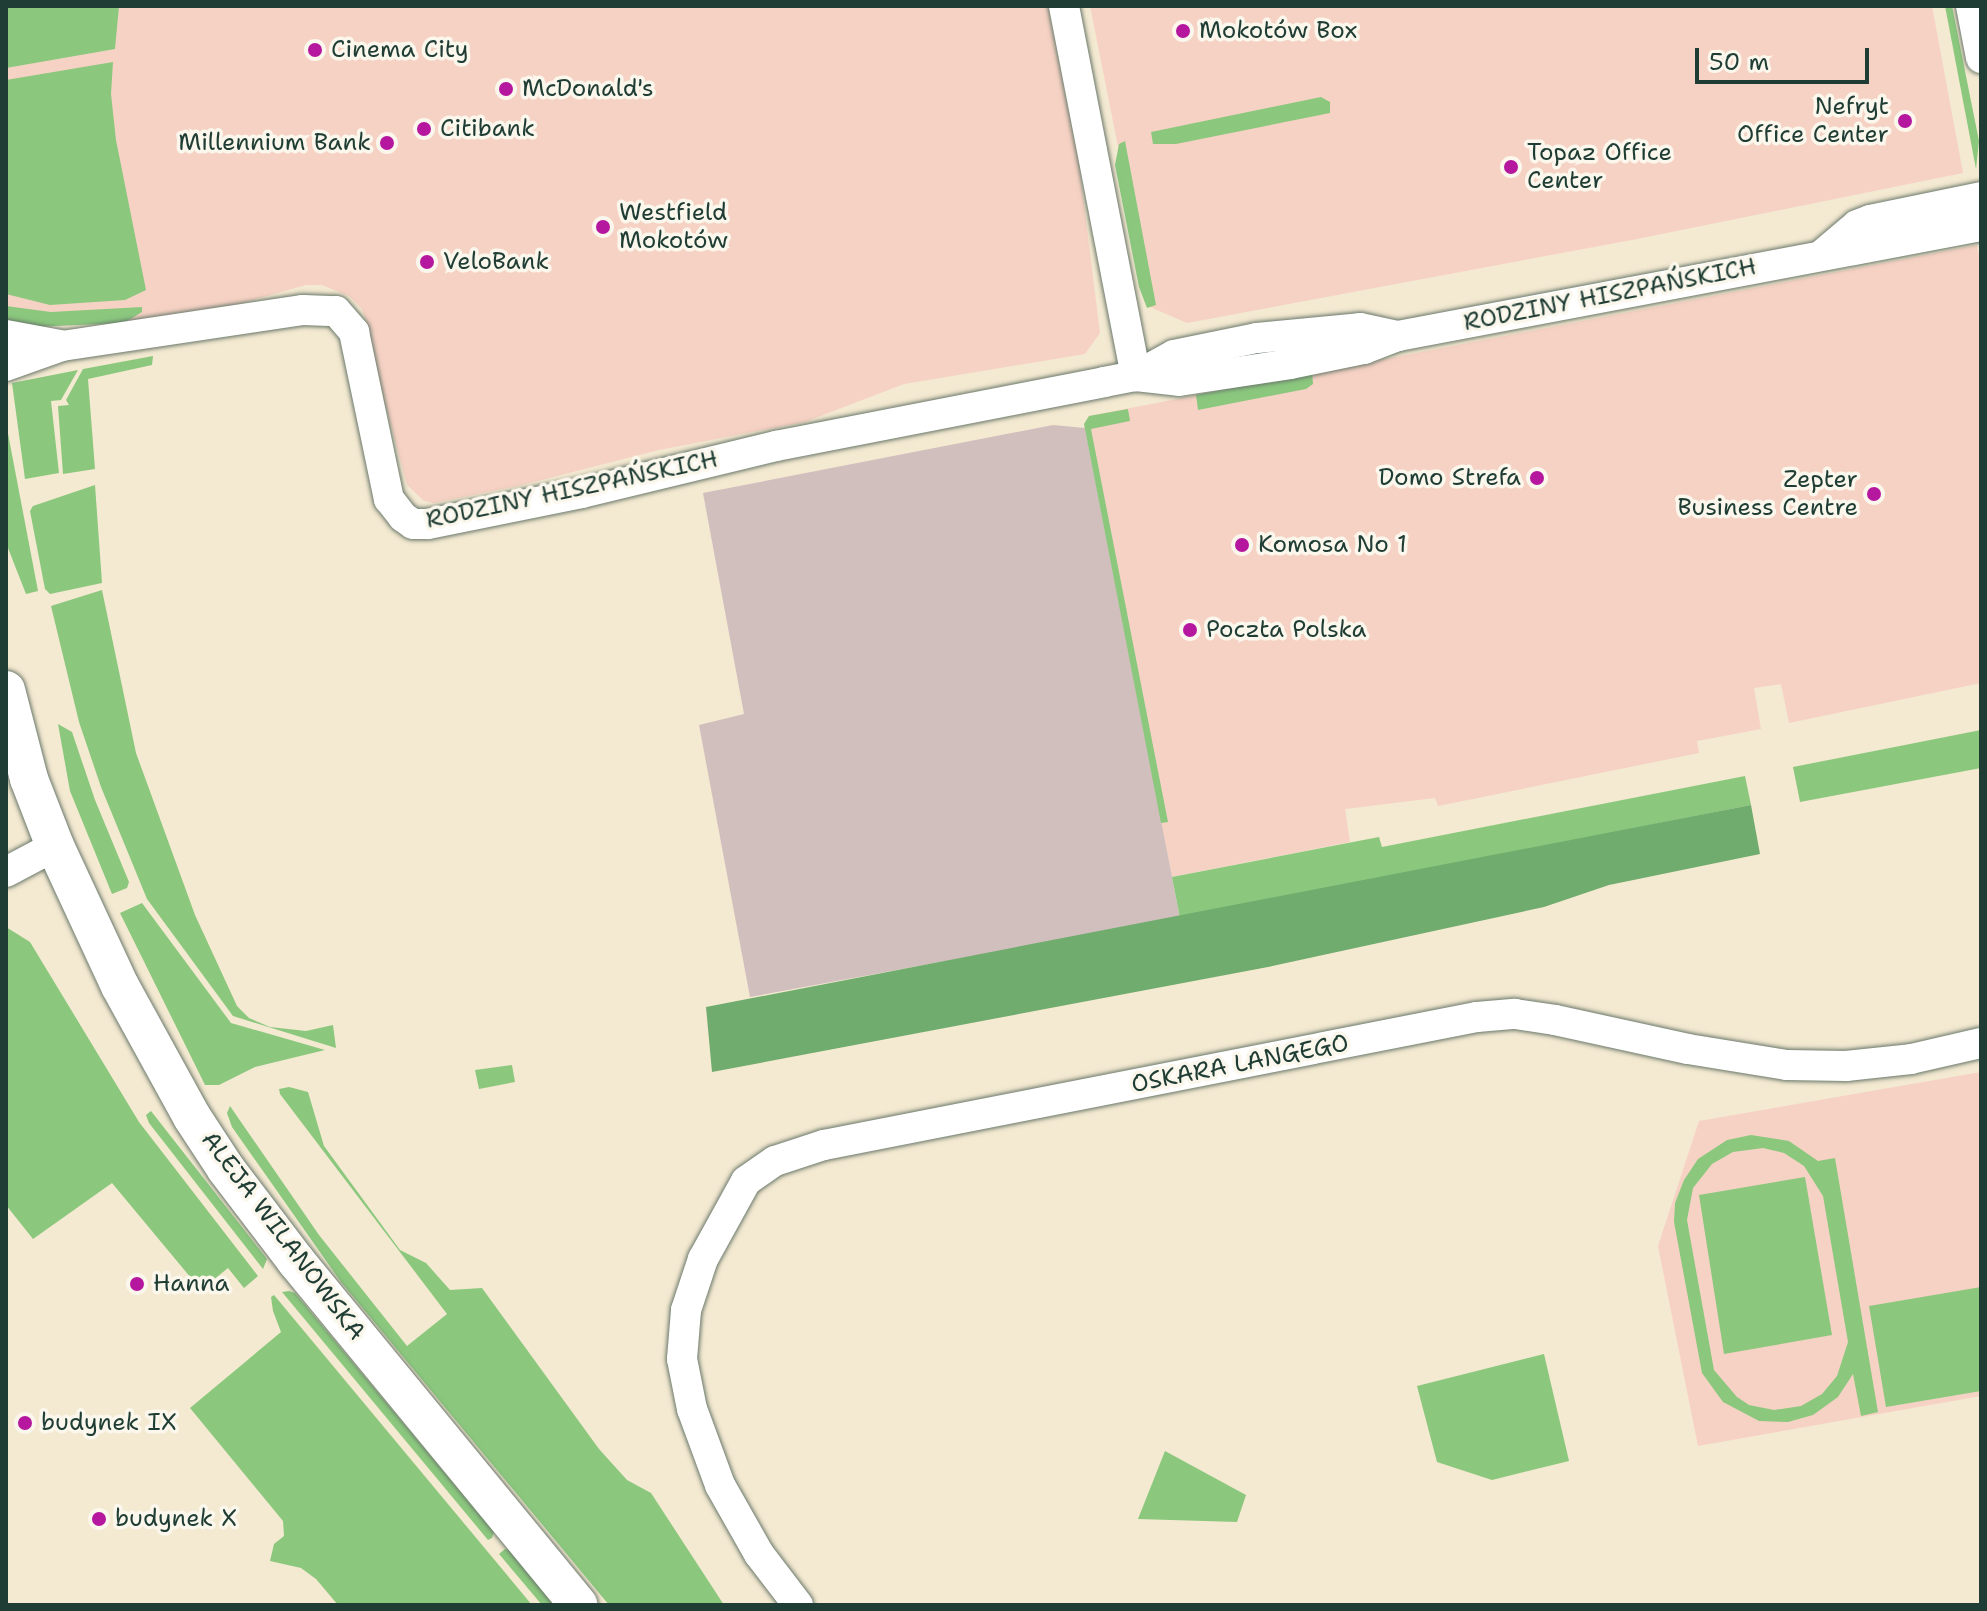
<!DOCTYPE html>
<html>
<head>
<meta charset="utf-8">
<style>
	body { margin:0 }
	#map { position:relative; width:1987px; height:1611px; overflow:hidden; background:#f4e9d1; font-family:"Shantell Sans",sans-serif }
	div>[style] { position:absolute }
	[style*='--x'] { left:calc(var(--x)*1px); top:calc(var(--y)*1px); width:calc(var(--w)*1px); rotate:calc(var(--a)*1deg) }
	.built>* { inset:0; background:#f6d2c4 }
	.industrial>* { inset:0; background:#d1bfbe }
	.green>* { inset:0; background:#8bc87e }
	.forest>* { inset:0; background:#70ac6d }
	.roads { filter:drop-shadow(0 0 2px #6a796b) drop-shadow(0 0 2px #6a796b) }
	.minor>* { height:30px; margin:-15px; padding:0 15px; transform-origin:15px; border-radius:15px; background:#fff }
	.major>* { height:38px; margin:-19px; padding:0 19px; transform-origin:19px; border-radius:19px; background:#fff }
	.dots>* { width:22px; height:22px; translate:-50% -50%; box-sizing:border-box; border:4px solid #fbf7ec; border-radius:50% }
	span { translate:-50% -50%; white-space:nowrap; text-align:center; line-height:1.15; -webkit-text-stroke:7px #fbf7ec; paint-order:stroke }
	.poi-label { font-size:24px; color:#1f3d34 }
	.left { translate:0 -50%; text-align:left }
	.right { translate:-100% -50%; text-align:right }
	.street-label { font-size:24px; color:#1f3d34 }
	.frame { position:absolute; inset:0; border:8px solid #1f3d34; pointer-events:none }
	.scale { position:absolute; left:1695px; top:48px; width:174px; height:36px; box-sizing:border-box; border:4px solid #1f3d34; border-top:0; padding-left:10px; font-size:24px; line-height:28px; white-space:nowrap; color:#1f3d34; -webkit-text-stroke:6px #fbf7ec; paint-order:stroke }
</style>
</head>
<body>
<div id="map">
	<div class="built">
		<i style="clip-path:polygon(6px 6px,1048px 6px,1079px 164px,1100px 333px,1085px 354px,904px 384px,805px 422px,659px 450px,518px 486px,434px 503px,424px 501px,407px 485px,381px 389px,369px 329px,362px 309px,349px 296px,322px 285px,306px 285px,239px 304px,129px 323px,6px 328px)"></i>
		<i style="clip-path:polygon(1090px 6px,1932px 6px,1963px 173px,1637px 239px,1187px 323px,1150px 307px)"></i>
		<i style="clip-path:polygon(1977px 245px,1981px 267px,1981px 683px,1789px 723px,1781px 684px,1754px 688px,1761px 729px,1697px 741px,1699px 753px,1438px 806px,1435px 798px,1345px 809px,1350px 842px,1172px 877px,1084px 424px,1089px 416px)"></i>
		<i style="clip-path:polygon(1981px 1072px,1981px 1396px,1698px 1446px,1658px 1246px,1699px 1121px)"></i>
	</div>
	<div class="industrial">
		<i style="clip-path:polygon(1053px 425px,1085px 428px,1180px 918px,750px 997px,699px 725px,744px 714px,703px 493px)"></i>
	</div>
	<div class="green">
		<i style="clip-path:polygon(6px 6px,119px 6px,115px 49px,6px 68px)"></i>
		<i style="clip-path:polygon(1945px 6px,1952px 6px,1979px 141px,1976px 169px)"></i>
		<i style="clip-path:polygon(113px 62px,111px 94px,116px 140px,146px 290px,125px 300px,50px 305px,6px 294px,6px 80px)"></i>
		<i style="clip-path:polygon(1321px 97px,1330px 102px,1330px 113px,1176px 144px,1153px 144px,1151px 132px)"></i>
		<i style="clip-path:polygon(1125px 141px,1156px 305px,1147px 308px,1139px 287px,1115px 165px,1119px 144px)"></i>
		<i style="clip-path:polygon(6px 306px,51px 312px,142px 307px,142px 312px,124px 323px,8px 328px)"></i>
		<i style="clip-path:polygon(153px 356px,152px 365px,88px 379px,95px 469px,63px 474px,58px 406px,69px 405px,66px 400px,83px 369px)"></i>
		<i style="clip-path:polygon(78px 370px,61px 400px,51px 401px,59px 473px,25px 479px,12px 383px)"></i>
		<i style="clip-path:polygon(1312px 372px,1313px 384px,1306px 389px,1198px 410px,1196px 395px)"></i>
		<i style="clip-path:polygon(1128px 409px,1130px 421px,1091px 429px,1168px 822px,1161px 823px,1084px 424px,1089px 416px)"></i>
		<i style="clip-path:polygon(6px 423px,38px 591px,26px 594px,6px 543px)"></i>
		<i style="clip-path:polygon(95px 485px,102px 583px,50px 594px,45px 589px,30px 511px,33px 506px)"></i>
		<i style="clip-path:polygon(102px 590px,136px 753px,195px 915px,237px 1006px,249px 1018px,270px 1027px,306px 1031px,333px 1025px,336px 1048px,233px 1016px,147px 899px,101px 787px,79px 722px,51px 606px)"></i>
		<i style="clip-path:polygon(58px 724px,72px 732px,95px 800px,129px 882px,127px 888px,112px 894px,70px 791px)"></i>
		<i style="clip-path:polygon(1981px 730px,1981px 768px,1800px 802px,1793px 767px)"></i>
		<i style="clip-path:polygon(1745px 776px,1751px 805px,1180px 918px,1172px 877px,1379px 837px,1382px 847px)"></i>
		<i style="clip-path:polygon(142px 903px,231px 1023px,325px 1050px,255px 1067px,219px 1085px,205px 1085px,120px 913px)"></i>
		<i style="clip-path:polygon(6px 927px,30px 942px,139px 1122px,258px 1276px,244px 1288px,228px 1268px,201px 1290px,112px 1183px,33px 1239px,6px 1205px)"></i>
		<i style="clip-path:polygon(512px 1065px,515px 1082px,479px 1089px,475px 1070px)"></i>
		<i style="clip-path:polygon(289px 1087px,308px 1092px,324px 1146px,400px 1250px,426px 1263px,450px 1290px,482px 1288px,599px 1449px,627px 1480px,651px 1493px,724px 1605px,609px 1605px,341px 1282px,232px 1127px,227px 1113px,230px 1106px,319px 1235px,407px 1346px,447px 1314px,280px 1094px,279px 1089px)"></i>
		<i style="clip-path:polygon(151px 1111px,267px 1259px,263px 1269px,149px 1123px,146px 1115px)"></i>
		<i style="clip-path:polygon(evenodd,1751px 1135px,1789px 1141px,1818px 1161px,1835px 1158px,1878px 1412px,1861px 1416px,1853px 1374px,1838px 1397px,1813px 1415px,1788px 1422px,1759px 1421px,1723px 1402px,1702px 1373px,1674px 1222px,1675px 1203px,1684px 1180px,1698px 1159px,1727px 1140px,1751px 1135px,1763px 1148px,1784px 1153px,1804px 1166px,1823px 1196px,1848px 1342px,1837px 1376px,1822px 1394px,1801px 1406px,1774px 1410px,1749px 1405px,1737px 1397px,1714px 1370px,1687px 1220px,1693px 1188px,1712px 1164px,1733px 1152px,1763px 1148px)"></i>
		<i style="clip-path:polygon(1805px 1177px,1832px 1335px,1724px 1354px,1699px 1195px)"></i>
		<i style="clip-path:polygon(1981px 1287px,1981px 1391px,1886px 1407px,1869px 1306px)"></i>
		<i style="clip-path:polygon(289px 1291px,295px 1293px,494px 1532px,492px 1538px,488px 1540px,282px 1292px)"></i>
		<i style="clip-path:polygon(274px 1295px,532px 1605px,338px 1605px,316px 1579px,301px 1568px,270px 1561px,274px 1544px,284px 1536px,283px 1521px,190px 1408px,281px 1332px,273px 1311px,271px 1297px)"></i>
		<i style="clip-path:polygon(1544px 1354px,1569px 1461px,1492px 1480px,1437px 1462px,1417px 1386px)"></i>
		<i style="clip-path:polygon(1165px 1451px,1246px 1495px,1237px 1522px,1138px 1519px)"></i>
		<i style="clip-path:polygon(505px 1549px,509px 1550px,554px 1605px,542px 1605px,499px 1554px)"></i>
	</div>
	<div class="forest">
		<i style="clip-path:polygon(1751px 805px,1760px 854px,1609px 885px,1544px 907px,1268px 967px,712px 1072px,706px 1007px)"></i>
	</div>
	<div class="roads">
		<div class="minor">
			<i style="--x:1064;--y:6;--w:377;--a:79"></i>
			<i style="--x:1971;--y:6;--w:53;--a:79.1"></i>
			<i style="--x:1824;--y:253;--w:43;--a:-40.3"></i>
			<i style="--x:1857;--y:225;--w:14;--a:-21"></i>
			<i style="--x:1870;--y:220;--w:113;--a:-11.7"></i>
			<i style="--x:6;--y:335;--w:55;--a:10.5"></i>
			<i style="--x:6;--y:366;--w:59;--a:-19.7"></i>
			<i style="--x:62;--y:346;--w:244;--a:-8.5"></i>
			<i style="--x:303;--y:310;--w:33;--a:2"></i>
			<i style="--x:336;--y:311;--w:28;--a:49"></i>
			<i style="--x:354;--y:332;--w:171;--a:78.2"></i>
			<i style="--x:389;--y:499;--w:23;--a:52"></i>
			<i style="--x:403;--y:517;--w:12;--a:35"></i>
			<i style="--x:413;--y:524;--w:15;--a:0"></i>
			<i style="--x:428;--y:524;--w:157;--a:-11.4"></i>
			<i style="--x:582;--y:493;--w:200;--a:-13.6"></i>
			<i style="--x:776;--y:446;--w:334;--a:-11"></i>
			<i style="--x:1104;--y:382;--w:33;--a:-11"></i>
			<i style="--x:1136;--y:376;--w:43;--a:6.6"></i>
			<i style="--x:1179;--y:381;--w:112;--a:-8.7"></i>
			<i style="--x:1290;--y:364;--w:76;--a:-11.5"></i>
			<i style="--x:1364;--y:349;--w:36;--a:-21"></i>
			<i style="--x:1398;--y:336;--w:593;--a:-10.68"></i>
			<i style="--x:1136;--y:376;--w:43;--a:-28.9"></i>
			<i style="--x:1174;--y:355;--w:85;--a:-11.6"></i>
			<i style="--x:1257;--y:338;--w:103;--a:-5.5"></i>
			<i style="--x:1360;--y:328;--w:39;--a:12"></i>
			<i style="--x:6;--y:872;--w:55;--a:-28"></i>
			<i style="--x:798;--y:1605;--w:64;--a:-127.4"></i>
			<i style="--x:759;--y:1554;--w:79;--a:-119.5"></i>
			<i style="--x:720;--y:1485;--w:81;--a:-110.2"></i>
			<i style="--x:692;--y:1409;--w:51;--a:-101.3"></i>
			<i style="--x:682;--y:1359;--w:49;--a:-85.3"></i>
			<i style="--x:686;--y:1310;--w:54;--a:-71.6"></i>
			<i style="--x:703;--y:1259;--w:89;--a:-61.1"></i>
			<i style="--x:746;--y:1181;--w:35;--a:-35"></i>
			<i style="--x:775;--y:1161;--w:52;--a:-18.1"></i>
			<i style="--x:824;--y:1145;--w:665;--a:-11.09"></i>
			<i style="--x:1477;--y:1017;--w:38;--a:-5"></i>
			<i style="--x:1515;--y:1014;--w:40;--a:8.5"></i>
			<i style="--x:1555;--y:1020;--w:136;--a:12.3"></i>
			<i style="--x:1688;--y:1049;--w:100;--a:9.2"></i>
			<i style="--x:1787;--y:1065;--w:59;--a:1"></i>
			<i style="--x:1846;--y:1066;--w:65;--a:-6.1"></i>
			<i style="--x:1911;--y:1059;--w:72;--a:-12.9"></i>
		</div>
		<div class="major">
			<i style="--x:6;--y:690;--w:92;--a:75.5"></i>
			<i style="--x:29;--y:779;--w:72;--a:68.8"></i>
			<i style="--x:55;--y:846;--w:154;--a:65.1"></i>
			<i style="--x:120;--y:986;--w:149;--a:61.2"></i>
			<i style="--x:192;--y:1117;--w:62;--a:56.8"></i>
			<i style="--x:226;--y:1169;--w:116;--a:52.7"></i>
			<i style="--x:296;--y:1261;--w:445;--a:50.6"></i>
		</div>
	</div>
	<div class="dots">
		<i style="left:1183px;top:31px;background:#b5179e"></i>
		<i style="left:315px;top:50px;background:#b5179e"></i>
		<i style="left:506px;top:89px;background:#b5179e"></i>
		<i style="left:1905px;top:121px;background:#b5179e"></i>
		<i style="left:424px;top:129px;background:#b5179e"></i>
		<i style="left:387px;top:143px;background:#b5179e"></i>
		<i style="left:1511px;top:167px;background:#b5179e"></i>
		<i style="left:603px;top:227px;background:#b5179e"></i>
		<i style="left:427px;top:262px;background:#b5179e"></i>
		<i style="left:1537px;top:478px;background:#b5179e"></i>
		<i style="left:1874px;top:494px;background:#b5179e"></i>
		<i style="left:1242px;top:545px;background:#b5179e"></i>
		<i style="left:1190px;top:630px;background:#b5179e"></i>
		<i style="left:137px;top:1284px;background:#b5179e"></i>
		<i style="left:25px;top:1423px;background:#b5179e"></i>
		<i style="left:99px;top:1519px;background:#b5179e"></i>
	</div>
	<div class="poi-label">
		<span class="left" style="left:1199px;top:31px">Mokotów Box</span>
		<span class="left" style="left:331px;top:50px">Cinema City</span>
		<span class="left" style="left:522px;top:89px">McDonald's</span>
		<span class="right" style="left:1889px;top:121px">Nefryt<br>Office Center</span>
		<span class="left" style="left:440px;top:129px">Citibank</span>
		<span class="right" style="left:371px;top:143px">Millennium Bank</span>
		<span class="left" style="left:1527px;top:167px">Topaz Office<br>Center</span>
		<span class="left" style="left:619px;top:227px">Westfield<br>Mokotów</span>
		<span class="left" style="left:443px;top:262px">VeloBank</span>
		<span class="right" style="left:1521px;top:478px">Domo Strefa</span>
		<span class="right" style="left:1858px;top:494px">Zepter<br>Business Centre</span>
		<span class="left" style="left:1258px;top:545px">Komosa No 1</span>
		<span class="left" style="left:1206px;top:630px">Poczta Polska</span>
		<span class="left" style="left:153px;top:1284px">Hanna</span>
		<span class="left" style="left:41px;top:1423px">budynek IX</span>
		<span class="left" style="left:115px;top:1519px">budynek X</span>
	</div>
	<div class="street-label">
		<span style="left:1610px;top:295px;rotate:-11deg">RODZINY HISZPAŃSKICH</span>
		<span style="left:572px;top:490px;rotate:-12deg">RODZINY HISZPAŃSKICH</span>
		<span style="left:1240px;top:1064px;rotate:-11deg">OSKARA LANGEGO</span>
		<span style="left:283px;top:1236px;rotate:53deg">ALEJA WILANOWSKA</span>
	</div>
	<div class="frame"></div>
	<div class="scale">50 m</div>
</div>
</body>
</html>
